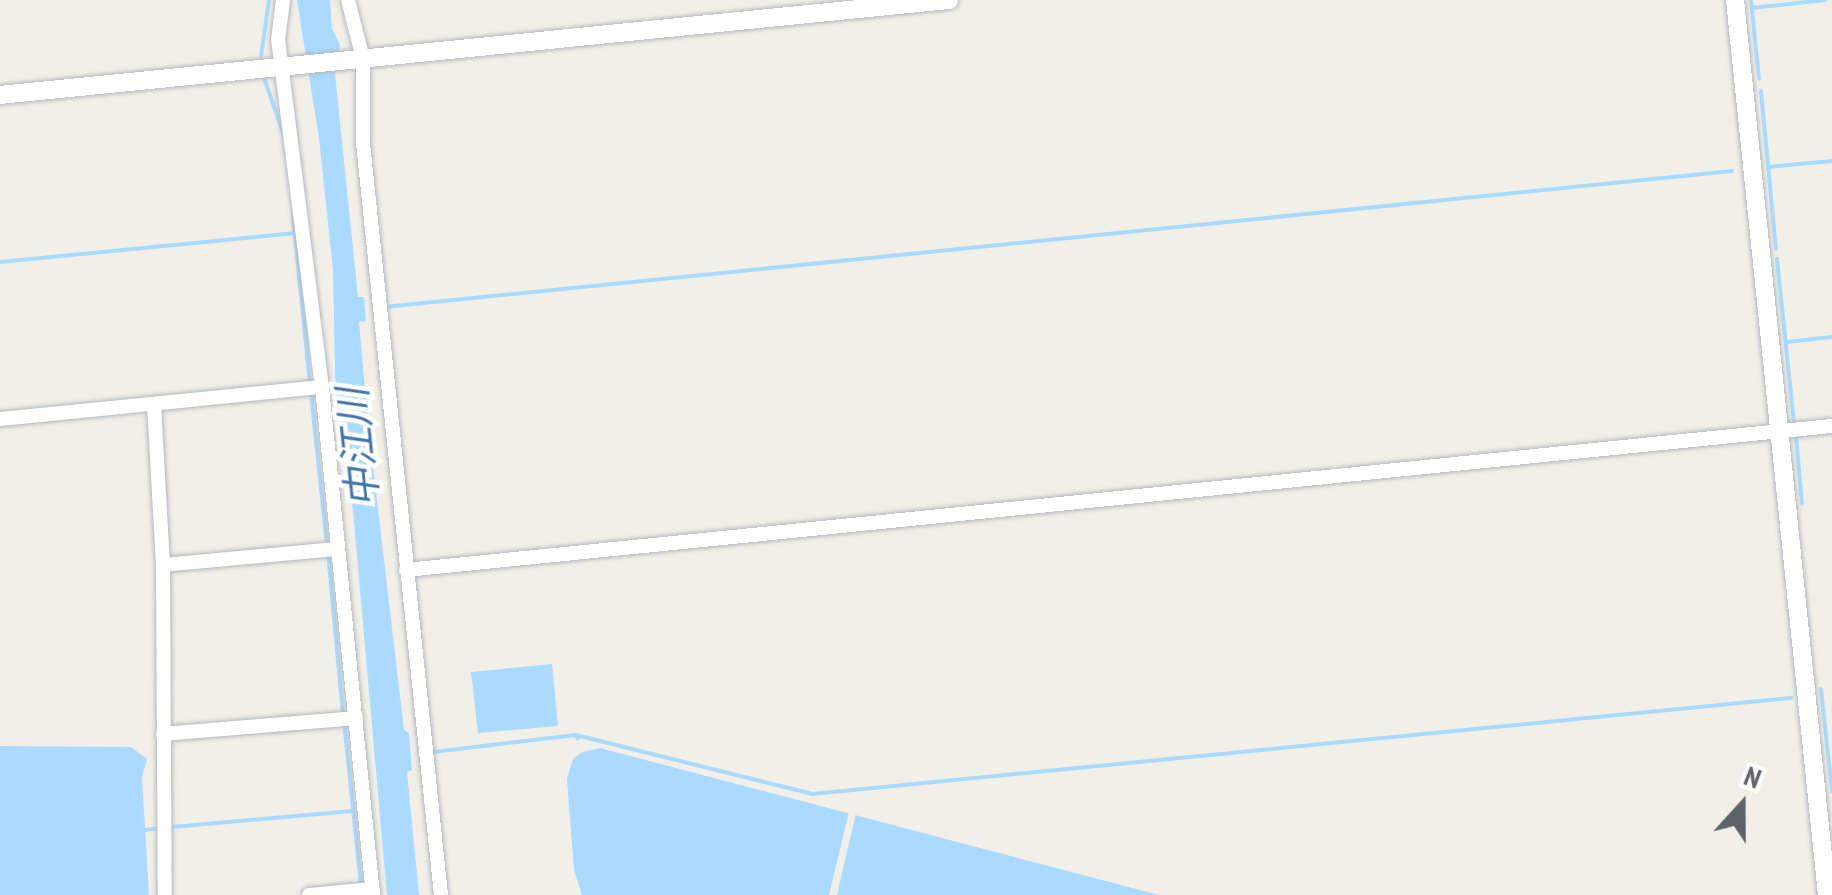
<!DOCTYPE html>
<html>
<head>
<meta charset="utf-8">
<style>
	body { margin:0 }
	#map { position:relative; width:1832px; height:895px; overflow:hidden; background:#f1efe8; font-family:"PT Sans Narrow","Noto Sans JP",sans-serif }
	div>[style] { position:absolute }
	[style*='--x'] { left:calc(var(--x)*1px); top:calc(var(--y)*1px); width:calc(var(--w)*1px); rotate:calc(var(--a)*1deg) }
	.water>* { inset:0; background:#aadaff }
	.pier>* { inset:0; background:#f1efe8 }
	.stream>* { height:4px; margin:-2px; padding:0 2px; transform-origin:2px; border-radius:2px; background:#aadaff }
	.roads { filter:drop-shadow(0 0 2px #b5b8bc) drop-shadow(0 0 2px #b5b8bc) }
	.street>* { height:14px; margin:-7px; padding:0 7px; transform-origin:7px; border-radius:7px; background:#fff }
	.secondary>* { height:18px; margin:-9px; padding:0 9px; transform-origin:9px; border-radius:9px; background:#fff }
	span { translate:-50% -50%; white-space:nowrap; text-align:center; line-height:1.15; -webkit-text-stroke:9px #fff; paint-order:stroke }
	.water-label { font-size:40px; color:#4174aa; font-style:italic }
	.north { position:absolute; left:1692px; top:755px; width:100px; height:100px; -webkit-text-stroke:8px #fff; paint-order:stroke; rotate:21deg; font-size:28px; font-weight:700; line-height:40px; text-align:center; color:#5f6368 }
	.north::after { content:''; display:block; margin:auto; width:35px; height:45px; background:#5f6368; clip-path:polygon(50% 0,100% 100%,50% 72%,0 100%) }
</style>
</head>
<body>
<div id="map">
	<div class="water">
		<i style="clip-path:polygon(297px 0,330px 0,332px 29px,340px 45px,335px 74px,358px 297px,364px 297px,366px 321px,359px 322px,368px 424px,404px 730px,409px 733px,412px 770px,407px 772px,419px 895px,387px 895px,351px 488px,344px 431px,336px 412px,333px 270px,319px 138px)"></i>
		<i style="clip-path:polygon(552px 664px,558px 726px,478px 733px,471px 672px)"></i>
		<i style="clip-path:polygon(0 746px,131px 747px,147px 759px,142px 777px,149px 895px,0 895px)"></i>
		<i style="clip-path:polygon(600px 748px,1159px 895px,582px 895px,574px 870px,567px 779px,573px 759px,582px 752px)"></i>
	</div>
	<div class="pier">
		<i style="clip-path:polygon(849px 812px,856px 813px,837px 895px,829px 895px)"></i>
	</div>
	<div class="stream">
		<i style="--x:1751;--y:0;--w:79;--a:84.2"></i>
		<i style="--x:1752;--y:8;--w:74;--a:-6.2"></i>
		<i style="--x:261;--y:56;--w:57;--a:-81.9"></i>
		<i style="--x:264;--y:78;--w:60;--a:70.7"></i>
		<i style="--x:1761;--y:91;--w:159;--a:84.6"></i>
		<i style="--x:1768;--y:167;--w:64;--a:-5.4"></i>
		<i style="--x:293;--y:214;--w:170;--a:84.3"></i>
		<i style="--x:1777;--y:259;--w:166;--a:84.1"></i>
		<i style="--x:0;--y:262;--w:295;--a:-5.6"></i>
		<i style="--x:384;--y:307;--w:1355;--a:-5.76"></i>
		<i style="--x:1787;--y:342;--w:45;--a:-6.3"></i>
		<i style="--x:311;--y:393;--w:152;--a:84"></i>
		<i style="--x:1796;--y:437;--w:67;--a:84.9"></i>
		<i style="--x:328;--y:552;--w:163;--a:84.7"></i>
		<i style="--x:1821;--y:689;--w:103;--a:83.8"></i>
		<i style="--x:344;--y:721;--w:166;--a:84.1"></i>
		<i style="--x:576;--y:735;--w:243;--a:14"></i>
		<i style="--x:812;--y:794;--w:984;--a:-5.6"></i>
		<i style="--x:433;--y:752;--w:144;--a:-6.8"></i>
		<i style="--x:576;--y:735;--w:4;--a:63"></i>
		<i style="--x:173;--y:827;--w:180;--a:-5.1"></i>
		<i style="--x:145;--y:830;--w:14;--a:-8"></i>
	</div>
	<div class="roads">
		<div class="street">
			<i style="--x:283;--y:0;--w:39;--a:97"></i>
			<i style="--x:278;--y:39;--w:351;--a:82.8"></i>
			<i style="--x:322;--y:387;--w:511;--a:84.27"></i>
			<i style="--x:348;--y:0;--w:61;--a:75.7"></i>
			<i style="--x:363;--y:59;--w:84;--a:90"></i>
			<i style="--x:363;--y:143;--w:756;--a:84.08"></i>
			<i style="--x:154;--y:404;--w:161;--a:86.8"></i>
			<i style="--x:163;--y:565;--w:330;--a:89.7"></i>
			<i style="--x:0;--y:419;--w:324;--a:-5.7"></i>
			<i style="--x:163;--y:565;--w:175;--a:-5.3"></i>
			<i style="--x:406;--y:570;--w:1433;--a:-5.77"></i>
			<i style="--x:163;--y:734;--w:194;--a:-4.7"></i>
			<i style="--x:309;--y:895;--w:64;--a:-5.4"></i>
		</div>
		<div class="secondary">
			<i style="--x:1735;--y:0;--w:900;--a:84.13"></i>
			<i style="--x:0;--y:95;--w:954;--a:-5.72"></i>
		</div>
	</div>
	<div class="water-label">
		<span style="left:357px;top:448px;rotate:-96deg">中江川</span>
	</div>
	<div class="north">N</div>
</div>
</body>
</html>
